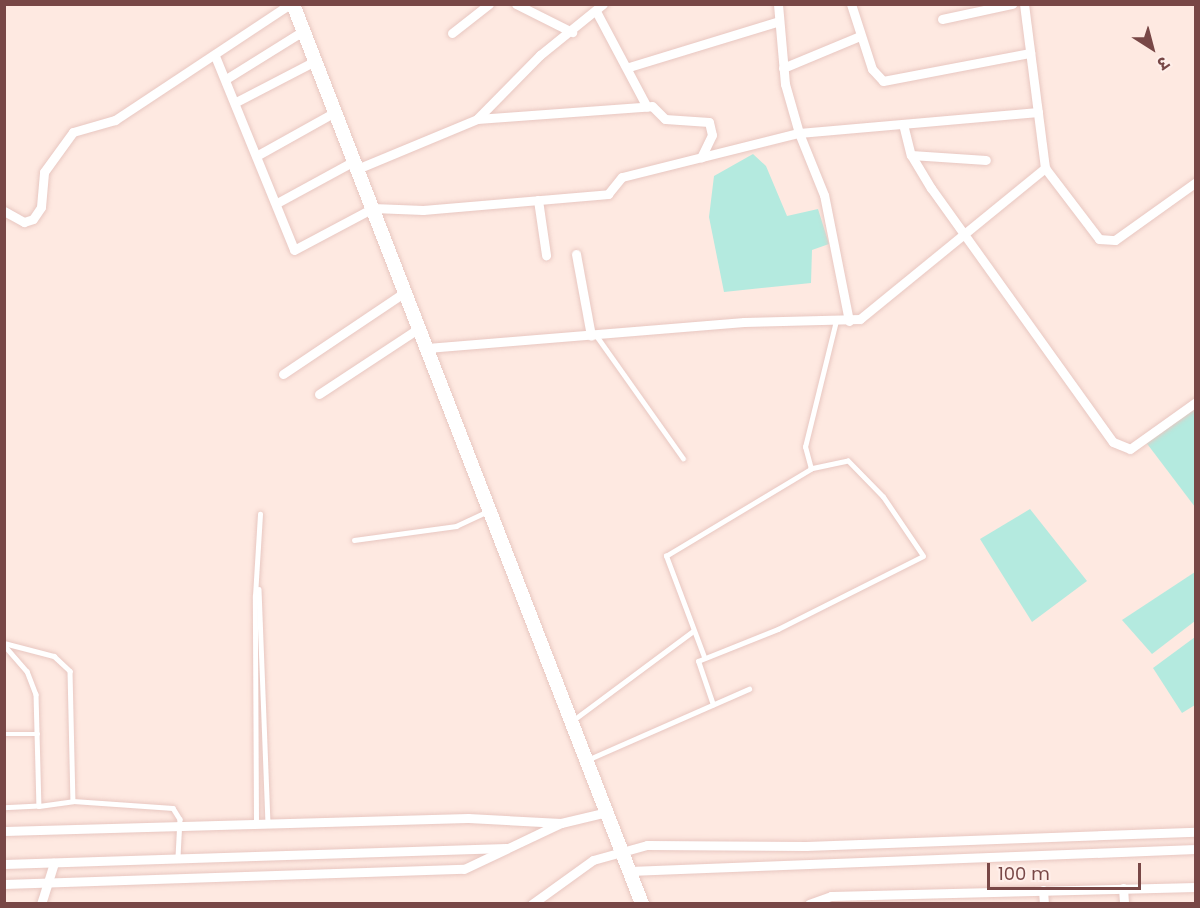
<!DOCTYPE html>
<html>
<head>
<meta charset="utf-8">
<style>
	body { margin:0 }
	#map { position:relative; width:1200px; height:908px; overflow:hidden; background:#fee9e1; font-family:Poppins,"Noto Sans Devanagari",sans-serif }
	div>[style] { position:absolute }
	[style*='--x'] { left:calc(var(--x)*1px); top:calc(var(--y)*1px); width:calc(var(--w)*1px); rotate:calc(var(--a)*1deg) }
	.water>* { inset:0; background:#b4eadf }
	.roads { filter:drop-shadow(0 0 2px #e8c7c1) drop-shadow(0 0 2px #e8c7c1) }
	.lane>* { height:4.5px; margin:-2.25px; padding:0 2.25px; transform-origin:2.25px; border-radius:2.25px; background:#fff }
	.street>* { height:9px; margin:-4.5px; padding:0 4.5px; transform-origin:4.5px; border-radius:4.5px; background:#fff }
	.secondary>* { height:14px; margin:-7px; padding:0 7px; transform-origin:7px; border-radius:7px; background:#fff }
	span { translate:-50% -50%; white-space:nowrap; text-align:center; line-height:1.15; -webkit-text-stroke:4.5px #ffefea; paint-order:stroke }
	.frame { position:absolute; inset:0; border:6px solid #784746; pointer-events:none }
	.north { position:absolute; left:1122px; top:18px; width:60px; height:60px; -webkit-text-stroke:4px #ffefea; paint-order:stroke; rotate:144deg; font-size:16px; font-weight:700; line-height:24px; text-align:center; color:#784746 }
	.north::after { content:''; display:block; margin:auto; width:21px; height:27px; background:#784746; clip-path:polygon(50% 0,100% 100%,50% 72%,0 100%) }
	.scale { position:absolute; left:987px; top:863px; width:154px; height:27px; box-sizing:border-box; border:3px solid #784746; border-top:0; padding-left:8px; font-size:18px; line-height:21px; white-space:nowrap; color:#784746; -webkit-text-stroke:4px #ffefea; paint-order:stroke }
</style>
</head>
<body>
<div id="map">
	<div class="water">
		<i style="clip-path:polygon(753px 154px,766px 166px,787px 216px,818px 209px,829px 244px,812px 250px,811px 283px,724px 292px,709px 217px,714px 176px)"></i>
		<i style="clip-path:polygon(1195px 408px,1195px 507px,1145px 441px)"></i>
		<i style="clip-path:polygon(1030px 509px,1087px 581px,1032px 622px,980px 539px)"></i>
		<i style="clip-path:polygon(1195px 572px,1195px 621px,1152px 654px,1122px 620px)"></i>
		<i style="clip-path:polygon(1195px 637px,1195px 705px,1182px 713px,1153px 668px)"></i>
	</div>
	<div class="roads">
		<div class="lane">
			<i style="--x:596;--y:335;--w:151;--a:54.7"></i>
			<i style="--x:354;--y:540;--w:103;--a:-7.8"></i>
			<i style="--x:456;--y:526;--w:35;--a:-25"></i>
			<i style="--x:259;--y:589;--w:233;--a:87.8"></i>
			<i style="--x:4;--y:643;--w:52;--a:14.6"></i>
			<i style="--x:54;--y:656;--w:22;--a:43"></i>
			<i style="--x:70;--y:671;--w:130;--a:88.7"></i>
			<i style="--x:73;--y:801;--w:100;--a:4"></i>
			<i style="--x:173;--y:808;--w:13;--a:58"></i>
			<i style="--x:180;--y:819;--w:39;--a:93"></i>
			<i style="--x:4;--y:645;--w:35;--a:49"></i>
			<i style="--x:27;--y:671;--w:25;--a:69"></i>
			<i style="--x:36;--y:694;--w:112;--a:88.5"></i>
			<i style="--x:39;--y:806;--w:35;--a:177"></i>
			<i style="--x:704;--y:657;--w:108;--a:-110.6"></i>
			<i style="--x:666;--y:556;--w:169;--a:-31"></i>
			<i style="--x:811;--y:469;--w:23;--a:-105"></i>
			<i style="--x:805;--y:447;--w:130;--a:-76.2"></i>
			<i style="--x:713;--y:705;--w:46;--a:-108.8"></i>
			<i style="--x:698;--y:661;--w:86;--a:-21.8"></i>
			<i style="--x:778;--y:629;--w:162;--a:-26.7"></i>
			<i style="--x:923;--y:556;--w:71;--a:-124.1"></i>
			<i style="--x:883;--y:497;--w:50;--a:-134.2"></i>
			<i style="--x:848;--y:461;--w:38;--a:168"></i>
			<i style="--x:572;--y:721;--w:151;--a:-36.6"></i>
			<i style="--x:4;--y:734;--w:34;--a:0"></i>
			<i style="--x:587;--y:760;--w:177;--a:-23.7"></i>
			<i style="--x:39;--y:806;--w:34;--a:-8"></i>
			<i style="--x:256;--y:822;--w:226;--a:-90.3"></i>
			<i style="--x:255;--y:596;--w:82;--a:-86.5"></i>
		</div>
		<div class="street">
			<i style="--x:516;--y:4;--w:63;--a:26.6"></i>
			<i style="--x:851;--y:4;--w:68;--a:72.1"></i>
			<i style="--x:872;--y:69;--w:16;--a:47"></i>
			<i style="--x:883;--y:81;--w:150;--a:-10.8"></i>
			<i style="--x:1024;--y:4;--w:165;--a:82.7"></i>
			<i style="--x:1045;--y:168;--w:89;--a:52.7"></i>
			<i style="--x:1099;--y:239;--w:16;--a:4"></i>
			<i style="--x:1115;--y:240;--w:100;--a:-35.6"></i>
			<i style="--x:597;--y:13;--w:106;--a:62"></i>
			<i style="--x:942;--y:19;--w:72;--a:-12.1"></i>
			<i style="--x:452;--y:33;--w:47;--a:-38.1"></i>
			<i style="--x:215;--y:56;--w:209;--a:67.8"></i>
			<i style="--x:294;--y:250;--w:89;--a:-28"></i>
			<i style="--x:373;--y:208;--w:50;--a:2.3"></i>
			<i style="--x:423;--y:210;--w:186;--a:-4.9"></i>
			<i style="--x:608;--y:194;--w:22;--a:-51"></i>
			<i style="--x:622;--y:177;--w:182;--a:-14"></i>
			<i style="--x:799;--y:133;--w:51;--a:-105.9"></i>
			<i style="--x:785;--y:84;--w:80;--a:-95"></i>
			<i style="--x:629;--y:67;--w:157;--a:-17"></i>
			<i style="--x:783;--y:68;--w:83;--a:-22.6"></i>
			<i style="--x:226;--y:79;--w:91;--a:-31.9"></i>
			<i style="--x:236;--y:102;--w:89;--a:-27.4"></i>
			<i style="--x:477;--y:119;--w:175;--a:-4.2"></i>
			<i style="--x:652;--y:106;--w:18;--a:45"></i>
			<i style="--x:665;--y:119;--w:44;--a:3.9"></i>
			<i style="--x:709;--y:122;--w:13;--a:77"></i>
			<i style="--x:712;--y:135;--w:25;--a:116"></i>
			<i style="--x:903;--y:124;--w:32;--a:76"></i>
			<i style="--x:911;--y:155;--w:39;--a:59"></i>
			<i style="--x:931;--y:188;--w:312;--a:54.4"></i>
			<i style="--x:1113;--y:442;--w:18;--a:22"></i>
			<i style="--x:1130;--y:449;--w:81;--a:-35.5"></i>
			<i style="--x:258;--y:155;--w:88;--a:-29.2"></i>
			<i style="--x:911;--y:155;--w:75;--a:3.8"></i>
			<i style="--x:357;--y:169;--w:130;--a:-22.6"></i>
			<i style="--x:477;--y:119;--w:90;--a:-45.5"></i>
			<i style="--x:540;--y:55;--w:81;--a:-39"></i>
			<i style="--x:538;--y:200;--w:56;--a:81.7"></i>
			<i style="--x:277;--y:203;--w:88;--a:-28.6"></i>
			<i style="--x:4;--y:211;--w:23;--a:29"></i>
			<i style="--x:24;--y:222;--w:9;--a:-18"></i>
			<i style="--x:33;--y:219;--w:14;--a:-56"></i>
			<i style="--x:41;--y:207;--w:35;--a:-85"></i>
			<i style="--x:44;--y:172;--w:49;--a:-54.1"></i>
			<i style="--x:73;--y:132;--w:44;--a:-15.9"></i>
			<i style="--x:115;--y:120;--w:210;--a:-33.5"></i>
			<i style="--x:576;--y:254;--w:83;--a:79.6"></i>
			<i style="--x:849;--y:321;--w:128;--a:-101.2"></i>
			<i style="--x:824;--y:195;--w:67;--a:-112"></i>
			<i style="--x:799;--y:133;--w:240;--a:-5"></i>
			<i style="--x:427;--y:348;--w:318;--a:-4.7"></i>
			<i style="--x:744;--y:322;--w:116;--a:-1.5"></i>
			<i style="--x:860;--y:319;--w:239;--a:-39.2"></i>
			<i style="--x:283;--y:374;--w:147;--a:-33.9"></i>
			<i style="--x:319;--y:394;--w:120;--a:-33.4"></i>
			<i style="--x:4;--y:831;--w:464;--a:-1.6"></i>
			<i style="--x:468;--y:818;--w:93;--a:3.1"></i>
			<i style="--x:4;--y:864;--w:502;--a:-1.83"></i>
			<i style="--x:629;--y:871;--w:567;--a:-2.22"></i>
			<i style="--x:4;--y:884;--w:460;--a:-1.9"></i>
			<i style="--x:464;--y:869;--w:107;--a:-25.4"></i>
			<i style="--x:561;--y:823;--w:47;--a:-13.4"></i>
			<i style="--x:1123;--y:888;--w:16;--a:86"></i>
			<i style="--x:1043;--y:890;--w:14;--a:86"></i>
			<i style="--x:41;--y:904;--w:43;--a:-72.4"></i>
			<i style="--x:532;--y:904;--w:75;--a:-35.8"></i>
			<i style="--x:593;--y:860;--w:56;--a:-15.5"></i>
			<i style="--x:647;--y:845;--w:159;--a:0.4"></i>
			<i style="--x:806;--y:846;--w:390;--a:-2.1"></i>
			<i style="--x:809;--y:904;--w:23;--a:-20"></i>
			<i style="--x:831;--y:896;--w:365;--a:-1.4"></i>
		</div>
		<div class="secondary">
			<i style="--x:293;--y:4;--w:965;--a:68.8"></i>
		</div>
	</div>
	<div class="frame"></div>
	<div class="north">उ</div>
	<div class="scale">100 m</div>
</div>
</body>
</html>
